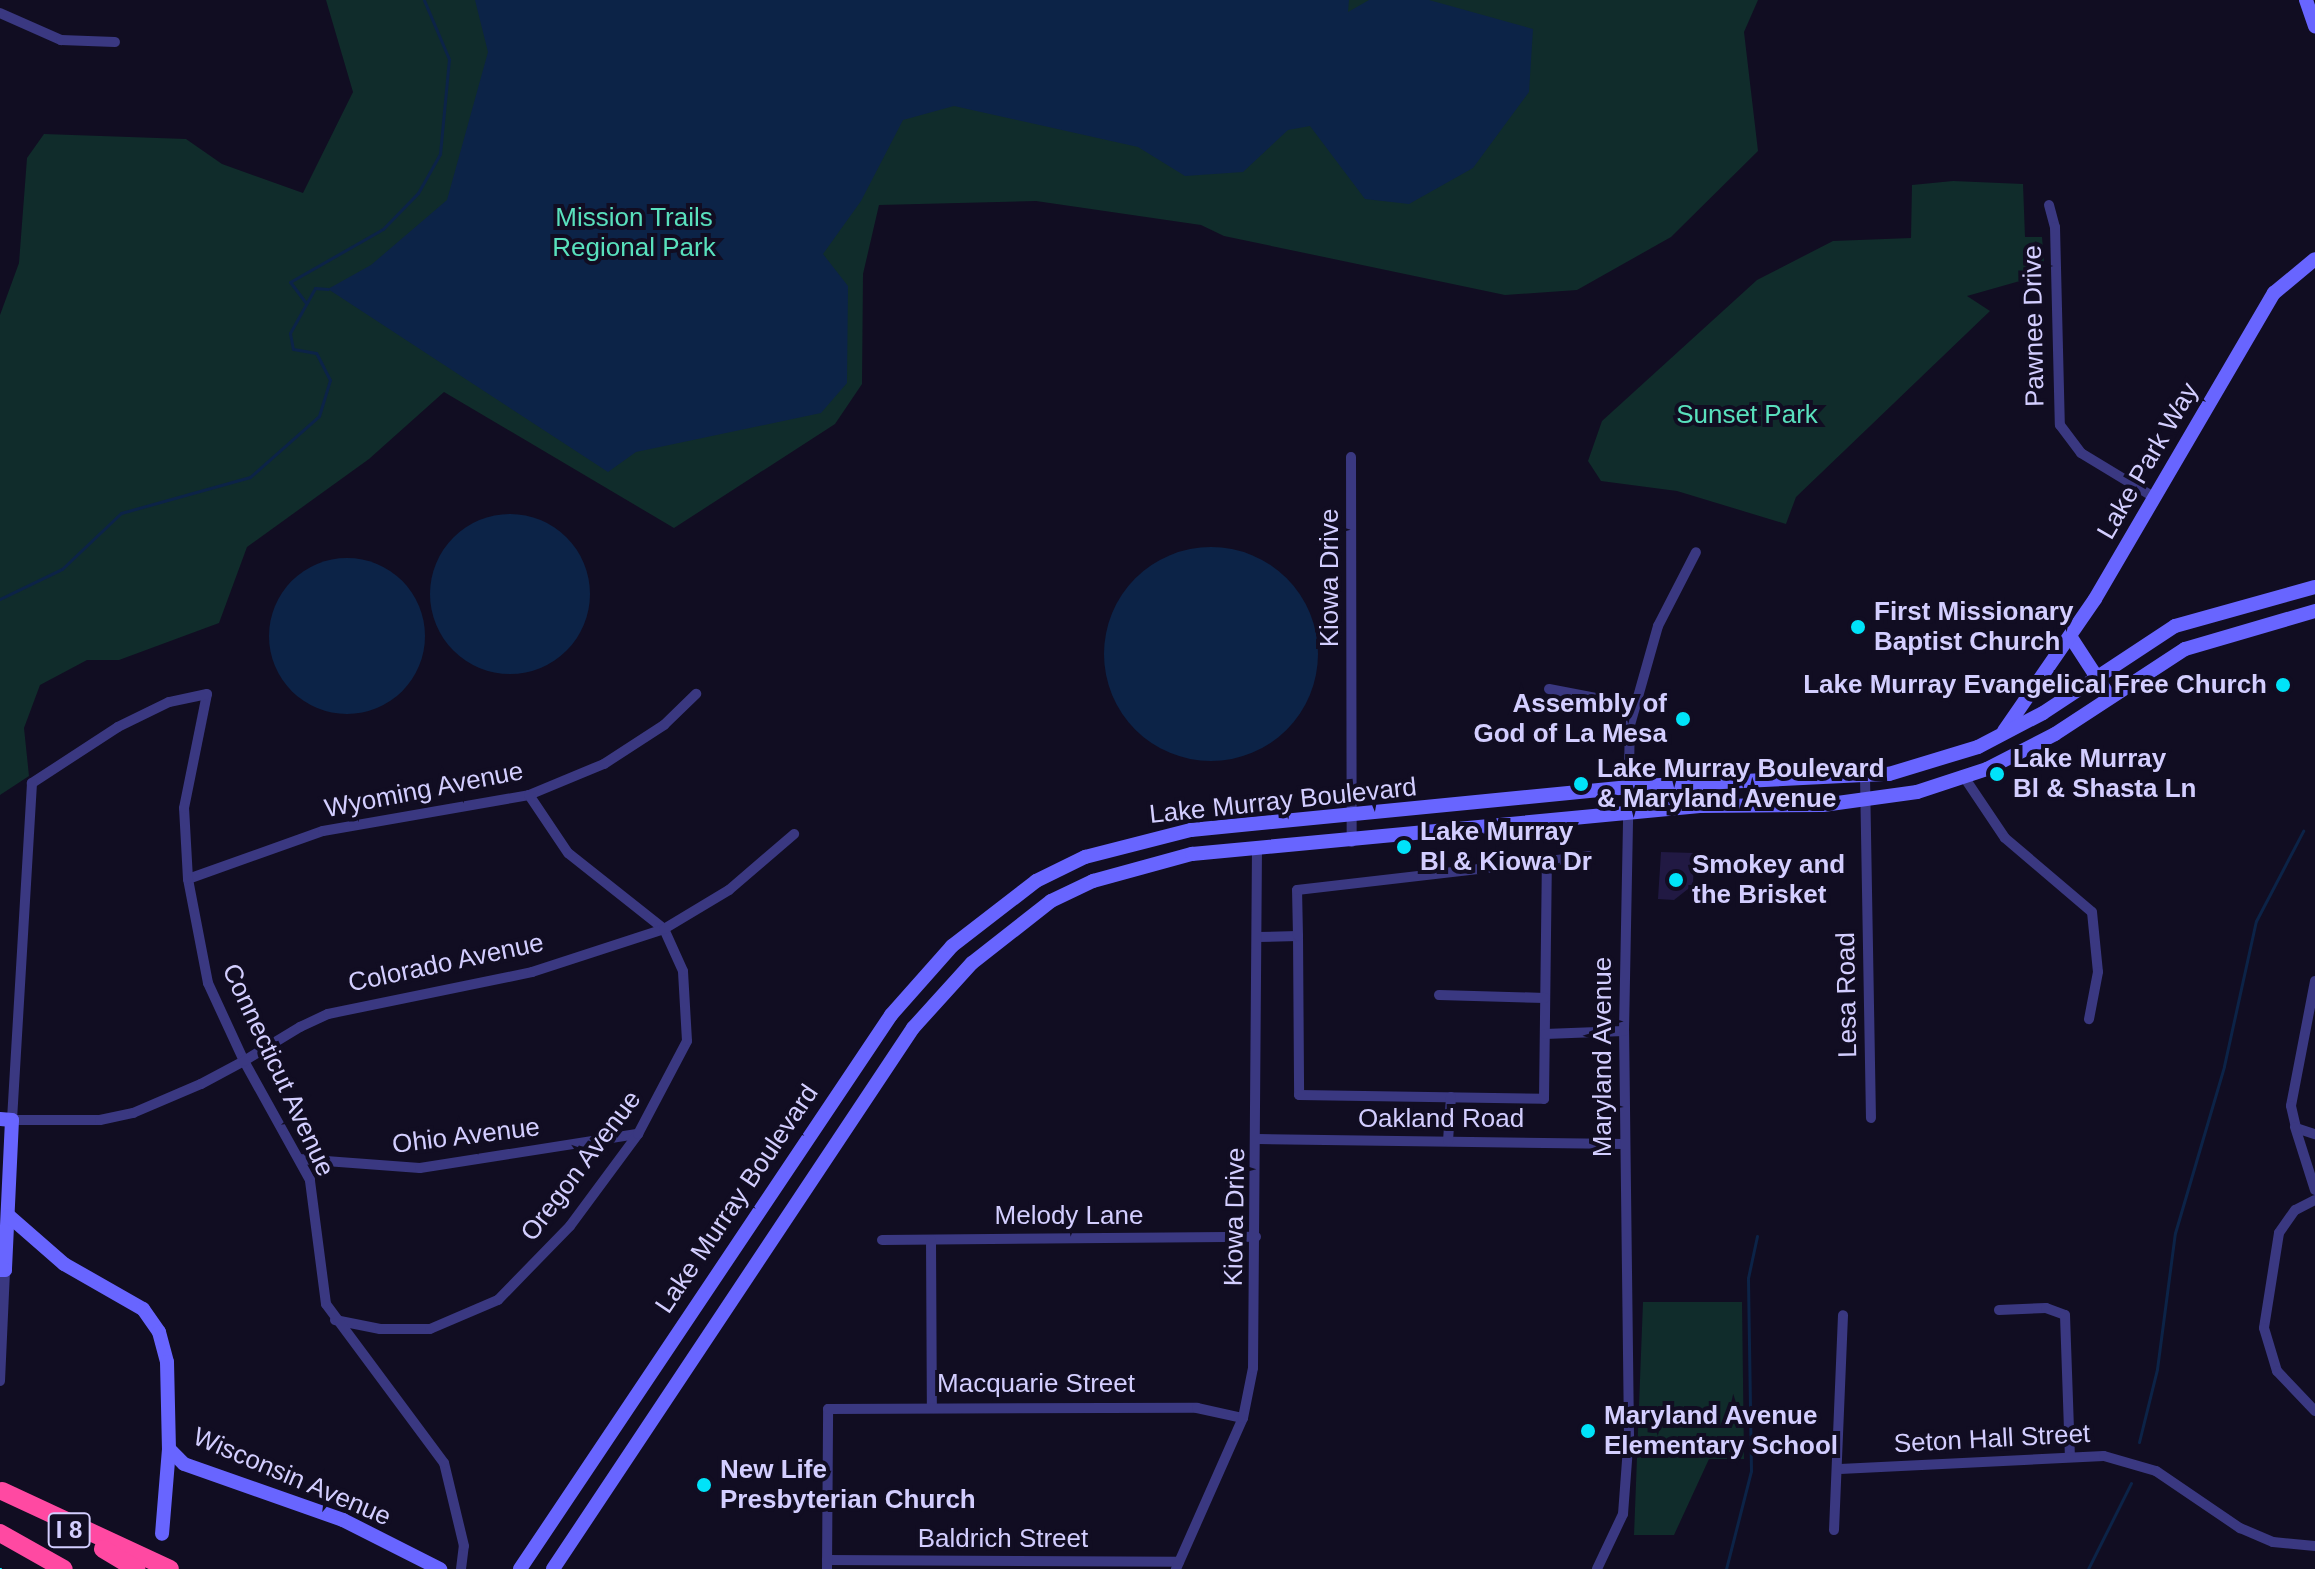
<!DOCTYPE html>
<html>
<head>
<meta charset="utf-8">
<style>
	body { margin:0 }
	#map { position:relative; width:2315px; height:1569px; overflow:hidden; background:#110d22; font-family:Arial,sans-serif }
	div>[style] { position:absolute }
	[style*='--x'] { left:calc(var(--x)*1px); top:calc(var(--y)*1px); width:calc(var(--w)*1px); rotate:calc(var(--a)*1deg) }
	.green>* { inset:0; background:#102c2b }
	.water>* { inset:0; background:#0c2347 }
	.round { border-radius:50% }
	.stream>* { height:3px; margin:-1.5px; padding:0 1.5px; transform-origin:1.5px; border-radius:1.5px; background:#0c2347 }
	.building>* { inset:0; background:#211943 }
	.street>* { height:10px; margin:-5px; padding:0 5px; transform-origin:5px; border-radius:5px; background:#3a3881 }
	.secondary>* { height:14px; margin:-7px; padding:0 7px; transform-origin:7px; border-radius:7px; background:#6865ff }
	.highway>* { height:18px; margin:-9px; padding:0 9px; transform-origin:9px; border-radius:9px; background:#ff49a2 }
	.tram>* { height:2px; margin:-1px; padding:0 1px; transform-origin:1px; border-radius:1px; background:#00e3f9 }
	.dots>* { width:22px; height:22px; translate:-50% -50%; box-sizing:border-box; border:4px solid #110d22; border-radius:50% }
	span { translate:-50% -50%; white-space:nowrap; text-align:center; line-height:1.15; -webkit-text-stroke:8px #110d22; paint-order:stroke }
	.shield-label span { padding:2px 6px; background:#110d22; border:2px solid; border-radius:6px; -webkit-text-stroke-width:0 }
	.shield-label { font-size:24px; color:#d3ceff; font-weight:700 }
	.park-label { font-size:26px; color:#59e0bd }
	.street-label { font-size:26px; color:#d3ceff }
	.poi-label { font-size:26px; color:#d3ceff; font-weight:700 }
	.left { translate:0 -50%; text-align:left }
	.right { translate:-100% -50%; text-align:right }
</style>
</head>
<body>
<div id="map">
	<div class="green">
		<i style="clip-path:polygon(326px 0,1758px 0,1744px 32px,1758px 151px,1671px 237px,1577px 290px,1505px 295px,1224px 236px,1201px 225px,1036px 201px,879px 205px,863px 274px,862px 384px,835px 424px,674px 528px,444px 392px,369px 459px,247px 547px,219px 623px,119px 660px,87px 660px,40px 685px,24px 728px,29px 776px,0 795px,0 315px,19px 263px,27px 158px,44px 134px,186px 139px,222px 164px,303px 193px,353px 92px)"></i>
		<i style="clip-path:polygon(1953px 181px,2023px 184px,2025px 237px,2042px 237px,2045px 274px,1967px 296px,1990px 311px,1796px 497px,1786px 524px,1677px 491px,1601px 481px,1588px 461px,1602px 421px,1757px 280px,1833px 241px,1911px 238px,1912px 185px)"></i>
		<i style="clip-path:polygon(1643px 1302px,1742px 1302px,1744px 1459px,1709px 1459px,1674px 1535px,1634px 1535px)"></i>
	</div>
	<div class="water">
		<i style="clip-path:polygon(475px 0,1349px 0,1348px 12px,1369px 0,1429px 0,1533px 29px,1529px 92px,1473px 168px,1409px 204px,1365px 199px,1310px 126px,1288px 130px,1243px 172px,1185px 176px,1138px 147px,954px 106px,903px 120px,861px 201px,823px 254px,848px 286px,847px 383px,821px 413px,636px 452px,608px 472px,328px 289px,371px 265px,447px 200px,488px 52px)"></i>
		<i class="round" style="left:430px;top:514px;width:160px;height:160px"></i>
		<i class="round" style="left:1104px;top:547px;width:214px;height:214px"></i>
		<i class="round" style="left:269px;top:558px;width:156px;height:156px"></i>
	</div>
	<div class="stream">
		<i style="--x:306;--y:303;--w:26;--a:-127"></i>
		<i style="--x:290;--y:282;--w:107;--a:-29.7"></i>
		<i style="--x:383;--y:229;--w:50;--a:-45.8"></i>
		<i style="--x:418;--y:193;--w:45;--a:-60.6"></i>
		<i style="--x:440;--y:154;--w:95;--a:-84.6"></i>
		<i style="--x:449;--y:59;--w:64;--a:-113"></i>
		<i style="--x:0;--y:599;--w:69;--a:-25.8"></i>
		<i style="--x:62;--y:569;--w:81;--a:-43.5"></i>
		<i style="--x:121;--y:513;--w:134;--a:-15.6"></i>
		<i style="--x:250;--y:477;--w:92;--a:-41.5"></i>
		<i style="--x:319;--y:416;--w:38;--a:-73"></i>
		<i style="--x:330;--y:380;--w:30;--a:-117"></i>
		<i style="--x:316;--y:353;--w:23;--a:-170"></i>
		<i style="--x:293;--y:349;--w:16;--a:-101"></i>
		<i style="--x:290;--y:333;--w:51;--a:-60.9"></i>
		<i style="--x:315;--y:288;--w:13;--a:4"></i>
		<i style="--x:2139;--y:1442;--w:75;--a:-76.1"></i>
		<i style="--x:2157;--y:1369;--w:137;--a:-82.5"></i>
		<i style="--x:2175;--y:1233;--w:174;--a:-73.6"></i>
		<i style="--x:2224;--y:1066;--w:148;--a:-77.6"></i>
		<i style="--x:2256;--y:921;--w:102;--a:-62.4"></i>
		<i style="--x:1726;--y:1569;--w:101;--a:-75.7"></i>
		<i style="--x:1751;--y:1471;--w:193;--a:-90.9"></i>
		<i style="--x:1748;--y:1278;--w:43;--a:-77.9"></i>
		<i style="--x:2088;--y:1569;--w:96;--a:-63.4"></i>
	</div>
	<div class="building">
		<i style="clip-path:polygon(1661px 852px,1694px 853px,1693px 885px,1674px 900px,1658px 899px)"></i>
	</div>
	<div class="street">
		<i style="--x:0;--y:13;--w:67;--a:23.9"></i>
		<i style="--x:61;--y:40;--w:54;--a:2.1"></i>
		<i style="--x:2049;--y:205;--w:23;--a:75"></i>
		<i style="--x:2055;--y:227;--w:198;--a:88.6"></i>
		<i style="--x:2060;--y:425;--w:35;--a:53"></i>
		<i style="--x:2081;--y:453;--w:83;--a:31.2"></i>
		<i style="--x:1351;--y:457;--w:385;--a:89.9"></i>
		<i style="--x:1549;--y:689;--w:86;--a:10.8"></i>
		<i style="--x:1865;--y:776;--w:342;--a:89"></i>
		<i style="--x:1964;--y:777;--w:73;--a:56.1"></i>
		<i style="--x:2005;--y:838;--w:114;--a:40.4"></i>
		<i style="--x:2092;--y:912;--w:60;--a:84.3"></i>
		<i style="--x:2098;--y:972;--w:48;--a:100.8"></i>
		<i style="--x:188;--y:879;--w:143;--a:-19.6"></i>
		<i style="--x:323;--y:831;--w:209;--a:-9.9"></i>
		<i style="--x:529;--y:795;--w:81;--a:-22.5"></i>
		<i style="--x:604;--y:764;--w:72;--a:-33"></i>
		<i style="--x:664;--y:725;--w:45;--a:-44.1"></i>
		<i style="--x:1298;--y:936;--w:159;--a:89.6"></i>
		<i style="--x:1299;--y:1095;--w:245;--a:0.9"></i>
		<i style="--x:1544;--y:1099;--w:239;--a:-89.3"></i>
		<i style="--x:1257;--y:937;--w:41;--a:-1.4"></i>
		<i style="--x:1298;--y:936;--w:46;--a:-91.2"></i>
		<i style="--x:1297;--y:890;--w:294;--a:-6.6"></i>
		<i style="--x:2315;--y:981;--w:127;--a:100.9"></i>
		<i style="--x:2291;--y:1106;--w:23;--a:77"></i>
		<i style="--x:2296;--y:1128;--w:20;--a:18"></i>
		<i style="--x:1439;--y:995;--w:106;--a:1.6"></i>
		<i style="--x:1545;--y:1034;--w:79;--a:-2.2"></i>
		<i style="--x:2295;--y:1127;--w:66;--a:72.4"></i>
		<i style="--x:1258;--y:1139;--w:367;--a:0.8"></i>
		<i style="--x:1448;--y:1141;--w:44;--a:-86.1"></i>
		<i style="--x:299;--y:1159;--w:121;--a:4.3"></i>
		<i style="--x:420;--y:1168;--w:221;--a:-8.9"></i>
		<i style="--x:2315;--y:1200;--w:22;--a:153"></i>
		<i style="--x:2295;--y:1210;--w:28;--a:125"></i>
		<i style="--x:2279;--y:1233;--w:96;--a:99"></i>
		<i style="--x:2264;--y:1328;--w:45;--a:73.2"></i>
		<i style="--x:2277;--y:1371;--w:55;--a:46.5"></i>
		<i style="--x:882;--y:1240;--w:374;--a:-0.5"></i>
		<i style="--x:931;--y:1240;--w:166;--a:89.7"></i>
		<i style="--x:1999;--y:1310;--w:47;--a:-2.4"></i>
		<i style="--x:2046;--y:1308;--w:20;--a:20"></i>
		<i style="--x:2065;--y:1315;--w:140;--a:88"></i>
		<i style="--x:335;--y:1320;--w:46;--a:11.3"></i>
		<i style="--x:380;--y:1329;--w:50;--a:0"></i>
		<i style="--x:430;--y:1329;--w:74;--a:-23.1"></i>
		<i style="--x:498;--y:1300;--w:103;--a:-45.8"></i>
		<i style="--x:570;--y:1226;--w:114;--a:-53.5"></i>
		<i style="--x:638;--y:1134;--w:105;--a:-62.2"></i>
		<i style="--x:687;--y:1041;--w:70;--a:-93.3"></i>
		<i style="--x:683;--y:971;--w:46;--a:-114.3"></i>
		<i style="--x:664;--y:929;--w:122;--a:-141.6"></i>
		<i style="--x:568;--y:853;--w:70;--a:-123.9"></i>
		<i style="--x:0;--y:1381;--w:111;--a:-87.4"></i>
		<i style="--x:1840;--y:1469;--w:264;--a:-2.8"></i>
		<i style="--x:2104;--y:1456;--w:54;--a:16.1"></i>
		<i style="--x:2156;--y:1471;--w:102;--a:34.2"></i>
		<i style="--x:2240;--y:1528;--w:36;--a:23"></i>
		<i style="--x:2273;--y:1542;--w:42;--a:5.4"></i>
		<i style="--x:1834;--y:1530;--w:215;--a:-87.6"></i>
		<i style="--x:827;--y:1560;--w:352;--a:0.3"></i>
		<i style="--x:461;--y:1569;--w:23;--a:-83"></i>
		<i style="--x:464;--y:1546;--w:85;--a:-103.5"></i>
		<i style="--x:444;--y:1463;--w:198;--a:-126.6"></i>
		<i style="--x:326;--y:1304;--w:125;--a:-97.4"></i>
		<i style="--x:310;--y:1180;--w:136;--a:-119"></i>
		<i style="--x:244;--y:1061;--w:86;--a:-114.8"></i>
		<i style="--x:208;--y:983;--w:106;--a:-100.9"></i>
		<i style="--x:188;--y:879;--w:71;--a:-93.2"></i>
		<i style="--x:184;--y:808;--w:116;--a:-78.6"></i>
		<i style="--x:207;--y:694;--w:39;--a:168"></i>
		<i style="--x:169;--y:702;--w:57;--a:153.9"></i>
		<i style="--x:118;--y:727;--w:103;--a:146.9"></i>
		<i style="--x:32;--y:783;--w:338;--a:93.4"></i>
		<i style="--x:12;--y:1120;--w:88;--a:0"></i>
		<i style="--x:100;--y:1120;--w:34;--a:-12"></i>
		<i style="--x:133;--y:1113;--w:74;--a:-23.1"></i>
		<i style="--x:201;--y:1084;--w:49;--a:-28.1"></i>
		<i style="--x:244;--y:1061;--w:66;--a:-31.3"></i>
		<i style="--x:300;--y:1027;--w:31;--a:-25"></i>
		<i style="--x:328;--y:1014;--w:208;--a:-11.6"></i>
		<i style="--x:532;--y:972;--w:139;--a:-18"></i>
		<i style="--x:664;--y:929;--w:76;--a:-31"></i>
		<i style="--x:729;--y:890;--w:86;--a:-40.7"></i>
		<i style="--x:827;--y:1569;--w:160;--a:-89.6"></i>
		<i style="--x:828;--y:1409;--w:369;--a:-0.2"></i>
		<i style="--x:1197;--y:1408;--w:47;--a:12.3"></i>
		<i style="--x:1176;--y:1569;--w:165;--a:-66.1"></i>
		<i style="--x:1243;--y:1418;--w:51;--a:-78.7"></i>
		<i style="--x:1253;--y:1368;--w:519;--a:-89.56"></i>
		<i style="--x:1597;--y:1569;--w:61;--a:-64.7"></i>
		<i style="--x:1623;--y:1514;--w:79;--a:-85.7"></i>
		<i style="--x:1629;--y:1435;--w:404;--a:-90.7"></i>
		<i style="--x:1624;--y:1031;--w:306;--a:-88.9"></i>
		<i style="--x:1630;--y:725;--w:103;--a:-74.2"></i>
		<i style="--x:1658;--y:626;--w:83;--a:-62.8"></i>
	</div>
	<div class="secondary">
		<i style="--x:2306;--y:0;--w:28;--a:71"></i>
		<i style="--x:2070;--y:636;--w:72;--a:57"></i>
		<i style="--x:2004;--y:731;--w:160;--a:-55.4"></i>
		<i style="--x:2095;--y:599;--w:355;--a:-59.7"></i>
		<i style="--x:2274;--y:293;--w:53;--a:-39.7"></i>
		<i style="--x:0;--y:1119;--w:12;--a:5"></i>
		<i style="--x:12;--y:1120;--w:150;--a:92.7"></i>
		<i style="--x:5;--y:1270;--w:5;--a:180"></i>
		<i style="--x:9;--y:1216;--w:73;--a:41.1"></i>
		<i style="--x:64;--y:1264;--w:91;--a:29.7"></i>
		<i style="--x:143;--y:1309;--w:28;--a:55"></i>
		<i style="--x:159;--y:1332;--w:31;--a:75"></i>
		<i style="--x:167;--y:1362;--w:87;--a:88.7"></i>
		<i style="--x:169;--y:1449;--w:85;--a:94.7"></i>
		<i style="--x:169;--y:1449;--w:21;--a:45"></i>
		<i style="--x:184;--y:1464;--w:169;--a:19.4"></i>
		<i style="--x:343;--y:1520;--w:109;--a:26.8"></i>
		<i style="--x:520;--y:1569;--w:667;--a:-56.19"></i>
		<i style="--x:891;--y:1015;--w:92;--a:-48.5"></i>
		<i style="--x:952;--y:946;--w:106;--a:-37.7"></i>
		<i style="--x:1036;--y:881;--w:55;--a:-26.1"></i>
		<i style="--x:1085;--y:857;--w:109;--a:-14.3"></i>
		<i style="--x:1191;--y:830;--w:451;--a:-5.6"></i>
		<i style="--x:1640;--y:786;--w:249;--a:-2.8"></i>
		<i style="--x:1889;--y:774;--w:93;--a:-16.9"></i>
		<i style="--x:1978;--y:747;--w:73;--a:-27.6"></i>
		<i style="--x:2043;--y:713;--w:158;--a:-33.4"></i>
		<i style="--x:2175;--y:626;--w:145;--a:-15.6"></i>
		<i style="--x:553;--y:1569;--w:650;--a:-56.36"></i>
		<i style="--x:913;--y:1028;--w:88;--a:-47.8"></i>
		<i style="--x:972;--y:963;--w:100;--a:-38.1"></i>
		<i style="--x:1051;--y:901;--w:47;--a:-25.5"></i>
		<i style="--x:1093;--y:881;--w:103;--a:-15.3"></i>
		<i style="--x:1192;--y:854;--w:510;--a:-5.4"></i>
		<i style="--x:1700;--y:806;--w:123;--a:-0.5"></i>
		<i style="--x:1823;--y:805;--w:95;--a:-7.9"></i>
		<i style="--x:1917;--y:792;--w:74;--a:-18.2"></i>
		<i style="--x:1987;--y:769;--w:76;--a:-27.2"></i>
		<i style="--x:2055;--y:734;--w:155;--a:-33.2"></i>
		<i style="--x:2185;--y:649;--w:135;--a:-16.3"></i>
	</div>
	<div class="highway">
		<i style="--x:2;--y:1491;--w:185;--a:24.9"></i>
		<i style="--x:0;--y:1533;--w:73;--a:29.4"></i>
		<i style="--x:103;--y:1549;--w:39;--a:31"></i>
	</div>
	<div class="tram">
		<i style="--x:0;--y:1569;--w:1;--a:0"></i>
	</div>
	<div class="dots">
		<i style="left:1858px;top:627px;background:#00e3f9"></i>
		<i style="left:2283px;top:685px;background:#00e3f9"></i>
		<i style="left:1683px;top:719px;background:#00e3f9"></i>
		<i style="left:1997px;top:774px;background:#00e3f9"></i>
		<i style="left:1581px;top:784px;background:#00e3f9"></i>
		<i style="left:1404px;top:847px;background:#00e3f9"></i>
		<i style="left:1676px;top:880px;background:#00e3f9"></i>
		<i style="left:1588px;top:1431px;background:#00e3f9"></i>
		<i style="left:704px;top:1485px;background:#00e3f9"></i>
	</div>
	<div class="shield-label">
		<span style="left:69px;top:1530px">I 8</span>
	</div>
	<div class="park-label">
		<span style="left:634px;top:233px">Mission Trails<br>Regional Park</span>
		<span style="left:1747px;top:415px">Sunset Park</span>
	</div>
	<div class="street-label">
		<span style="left:2034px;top:326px;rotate:-91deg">Pawnee Drive</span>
		<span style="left:2148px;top:461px;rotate:-60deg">Lake Park Way</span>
		<span style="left:1330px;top:578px;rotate:-90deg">Kiowa Drive</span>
		<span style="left:424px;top:790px;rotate:-11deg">Wyoming Avenue</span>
		<span style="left:1283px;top:801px;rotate:-6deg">Lake Murray Boulevard</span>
		<span style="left:446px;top:963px;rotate:-12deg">Colorado Avenue</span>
		<span style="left:1847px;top:995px;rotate:-91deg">Lesa Road</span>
		<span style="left:1603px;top:1057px;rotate:-90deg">Maryland Avenue</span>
		<span style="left:278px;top:1070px;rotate:65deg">Connecticut Avenue</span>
		<span style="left:1441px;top:1119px">Oakland Road</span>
		<span style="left:466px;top:1136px;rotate:-7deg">Ohio Avenue</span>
		<span style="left:581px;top:1166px;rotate:-53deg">Oregon Avenue</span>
		<span style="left:737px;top:1199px;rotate:-56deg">Lake Murray Boulevard</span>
		<span style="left:1069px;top:1216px">Melody Lane</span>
		<span style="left:1235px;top:1217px;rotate:-89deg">Kiowa Drive</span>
		<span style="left:1036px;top:1384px">Macquarie Street</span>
		<span style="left:1992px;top:1439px;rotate:-3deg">Seton Hall Street</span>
		<span style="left:292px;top:1477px;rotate:23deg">Wisconsin Avenue</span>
		<span style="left:1003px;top:1539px">Baldrich Street</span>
	</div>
	<div class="poi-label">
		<span class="left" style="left:1874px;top:627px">First Missionary<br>Baptist Church</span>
		<span class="right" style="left:2267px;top:685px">Lake Murray Evangelical Free Church</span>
		<span class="right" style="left:1667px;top:719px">Assembly of<br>God of La Mesa</span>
		<span class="left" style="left:2013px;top:774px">Lake Murray<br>Bl &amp; Shasta Ln</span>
		<span class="left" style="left:1597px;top:784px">Lake Murray Boulevard<br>&amp; Maryland Avenue</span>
		<span class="left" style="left:1420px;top:847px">Lake Murray<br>Bl &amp; Kiowa Dr</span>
		<span class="left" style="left:1692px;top:880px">Smokey and<br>the Brisket</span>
		<span class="left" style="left:1604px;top:1431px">Maryland Avenue<br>Elementary School</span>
		<span class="left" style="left:720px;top:1485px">New Life<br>Presbyterian Church</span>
	</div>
</div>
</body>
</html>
